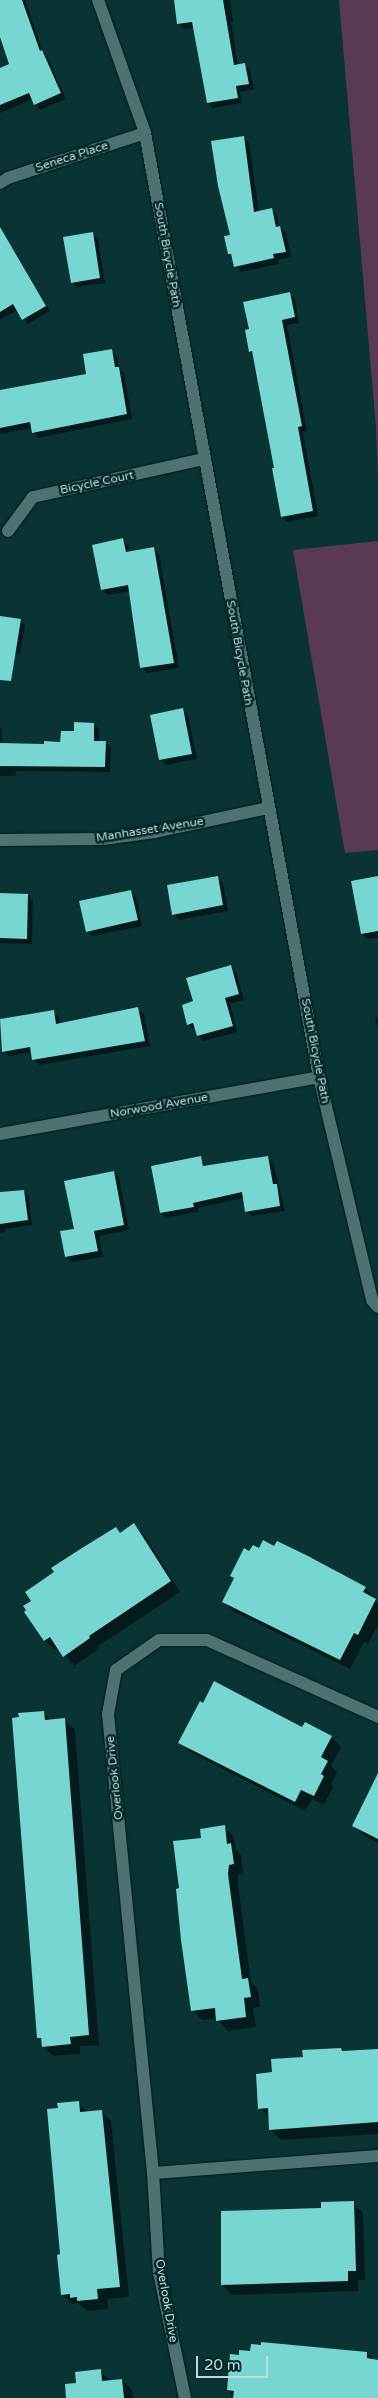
<!DOCTYPE html>
<html>
<head>
<meta charset="utf-8">
<style>
	body { margin:0 }
	#map { position:relative; width:378px; height:2398px; overflow:hidden; background:#0a3433; font-family:"Varela Round",sans-serif }
	div>[style] { position:absolute }
	[style*='--x'] { left:calc(var(--x)*1px); top:calc(var(--y)*1px); width:calc(var(--w)*1px); rotate:calc(var(--a)*1deg) }
	.green>* { inset:0; background:#5a3954 }
	.shadow>* { inset:0; background:#0007 }
	.building>* { inset:0; background:#77d5d2 }
	.roads { filter:drop-shadow(0 0 1px #001a1a) drop-shadow(0 0 1px #001a1a) }
	.minor>* { height:12px; margin:-6px; padding:0 6px; transform-origin:6px; border-radius:6px; background:#4c7372 }
	span { translate:-50% -50%; white-space:nowrap; text-align:center; line-height:1.15; -webkit-text-stroke:5px #002a29; paint-order:stroke }
	.street-label { font-size:12px; color:#c6dad9 }
	.scale { position:absolute; left:196px; top:2356px; width:72px; height:22px; box-sizing:border-box; border:2px solid #c6dad9; border-top:0; padding-left:6px; font-size:15px; line-height:18px; white-space:nowrap; color:#c6dad9; -webkit-text-stroke:4px #002a29; paint-order:stroke }
</style>
</head>
<body>
<div id="map">
	<div class="green">
		<i style="clip-path:polygon(339px 0,378px 0,378px 480px,376px 427px)"></i>
		<i style="clip-path:polygon(378px 541px,378px 850px,345px 853px,293px 550px)"></i>
	</div>
	<div class="shadow">
		<i style="clip-path:polygon(0 0,25px 0,43px 52px,47px 57px,66px 99px,40px 110px,33px 99px,0 113px,0 70px,11px 65px,0 34px)"></i>
		<i style="clip-path:polygon(175px 0,230px 0,233px 21px,231px 22px,238px 65px,244px 64px,250px 69px,254px 89px,240px 92px,242px 103px,213px 108px,208px 103px,194px 28px,184px 29px,179px 24px)"></i>
		<i style="clip-path:polygon(243px 137px,249px 143px,259px 212px,271px 209px,277px 215px,279px 227px,286px 233px,291px 257px,278px 260px,279px 264px,241px 272px,229px 254px)"></i>
		<i style="clip-path:polygon(92px 233px,98px 239px,105px 283px,77px 287px,72px 282px)"></i>
		<i style="clip-path:polygon(11px 249px,50px 311px,28px 324px,18px 310px,0 320px,0 255px)"></i>
		<i style="clip-path:polygon(289px 294px,295px 299px,299px 323px,287px 325px,307px 431px,303px 432px,318px 516px,287px 522px,282px 516px,276px 469px,254px 355px,250px 351px,250px 330px)"></i>
		<i style="clip-path:polygon(111px 351px,117px 356px,119px 368px,124px 373px,132px 419px,38px 438px,32px 428px,0 434px,0 392px,88px 375px)"></i>
		<i style="clip-path:polygon(123px 540px,128px 545px,130px 553px,153px 548px,159px 554px,179px 668px,147px 673px,142px 667px,130px 591px,108px 595px,102px 590px)"></i>
		<i style="clip-path:polygon(0 617px,20px 620px,25px 625px,20px 654px,0 651px)"></i>
		<i style="clip-path:polygon(183px 710px,188px 715px,197px 759px,166px 765px,160px 759px)"></i>
		<i style="clip-path:polygon(93px 724px,99px 729px,99px 742px,105px 742px,111px 748px,110px 772px,16px 771px,15px 776px,0 776px,0 728px,2px 730px,2px 745px,45px 746px,62px 743px,75px 732px)"></i>
		<i style="clip-path:polygon(218px 877px,223px 883px,228px 911px,179px 920px,173px 914px)"></i>
		<i style="clip-path:polygon(378px 877px,378px 938px,367px 939px,362px 934px)"></i>
		<i style="clip-path:polygon(130px 891px,136px 896px,142px 926px,92px 936px,87px 931px)"></i>
		<i style="clip-path:polygon(0 894px,27px 895px,33px 901px,32px 944px,0 943px)"></i>
		<i style="clip-path:polygon(231px 967px,236px 972px,244px 1000px,230px 1004px,237px 1032px,204px 1041px,198px 1036px,196px 1029px,194px 1030px,188px 1024px,195px 1002px)"></i>
		<i style="clip-path:polygon(138px 1009px,144px 1014px,150px 1046px,39px 1065px,34px 1060px,32px 1052px,9px 1056px,3px 1051px,0 1020px,53px 1011px,59px 1017px,60px 1024px)"></i>
		<i style="clip-path:polygon(378px 1017px,378px 1029px,375px 1018px)"></i>
		<i style="clip-path:polygon(268px 1157px,273px 1162px,285px 1211px,252px 1216px,246px 1211px,244px 1198px,198px 1208px,198px 1212px,166px 1218px,161px 1213px,201px 1158px,207px 1167px)"></i>
		<i style="clip-path:polygon(114px 1172px,119px 1178px,129px 1230px,99px 1236px,103px 1257px,71px 1262px,66px 1256px,75px 1230px)"></i>
		<i style="clip-path:polygon(23px 1191px,29px 1197px,32px 1225px,5px 1229px,5px 1232px,0 1233px,0 1192px)"></i>
		<i style="clip-path:polygon(134px 1525px,144px 1535px,180px 1592px,98px 1646px,99px 1649px,74px 1666px,59px 1648px,55px 1650px,45px 1640px,116px 1529px,121px 1534px)"></i>
		<i style="clip-path:polygon(259px 1550px,365px 1588px,375px 1598px,374px 1600px,378px 1603px,378px 1625px,368px 1644px,364px 1642px,350px 1669px,233px 1611px,223px 1601px,235px 1579px,231px 1576px,250px 1553px)"></i>
		<i style="clip-path:polygon(44px 1713px,52px 1721px,64px 1720px,75px 1730px,99px 2045px,80px 2046px,80px 2054px,53px 2056px,43px 2046px,42px 2042px,38px 2037px)"></i>
		<i style="clip-path:polygon(331px 1737px,341px 1747px,331px 1766px,337px 1772px,331px 1784px,333px 1787px,324px 1805px,312px 1799px,305px 1811px,190px 1752px,180px 1742px)"></i>
		<i style="clip-path:polygon(378px 1787px,378px 1843px,363px 1835px,353px 1825px)"></i>
		<i style="clip-path:polygon(224px 1827px,234px 1837px,236px 1850px,241px 1855px,243px 1874px,238px 1875px,238px 1884px,251px 1982px,258px 1989px,260px 2007px,253px 2008px,256px 2027px,228px 2031px,217px 2019px,202px 2020px,192px 2010px,180px 1889px,202px 1839px)"></i>
		<i style="clip-path:polygon(378px 2050px,378px 2134px,281px 2140px,271px 2130px,270px 2118px,260px 2108px,273px 2073px,304px 2058px,304px 2052px)"></i>
		<i style="clip-path:polygon(78px 2103px,88px 2112px,101px 2111px,111px 2121px,129px 2297px,107px 2299px,108px 2309px,88px 2311px,77px 2303px,72px 2304px,62px 2294px,62px 2256px)"></i>
		<i style="clip-path:polygon(353px 2203px,363px 2213px,365px 2280px,358px 2280px,358px 2291px,232px 2295px,222px 2284px,322px 2209px)"></i>
		<i style="clip-path:polygon(367px 2353px,374px 2360px,378px 2361px,378px 2398px,234px 2398px,228px 2390px)"></i>
		<i style="clip-path:polygon(100px 2371px,111px 2381px,122px 2380px,132px 2390px,133px 2398px,67px 2398px,77px 2384px)"></i>
	</div>
	<div class="building">
		<i style="clip-path:polygon(0 0,22px 0,40px 51px,42px 50px,61px 93px,34px 105px,29px 93px,0 105px,0 68px,9px 64px,0 37px)"></i>
		<i style="clip-path:polygon(174px 0,223px 0,234px 65px,245px 63px,249px 84px,236px 86px,238px 98px,207px 103px,192px 22px,177px 24px)"></i>
		<i style="clip-path:polygon(244px 136px,254px 212px,272px 208px,276px 227px,280px 226px,286px 252px,273px 254px,274px 258px,234px 267px,231px 254px,228px 254px,224px 236px,230px 235px,218px 186px,211px 141px)"></i>
		<i style="clip-path:polygon(0 227px,46px 306px,22px 320px,13px 304px,0 312px)"></i>
		<i style="clip-path:polygon(93px 232px,100px 278px,71px 283px,63px 237px)"></i>
		<i style="clip-path:polygon(290px 292px,295px 317px,282px 320px,302px 426px,298px 427px,313px 511px,281px 517px,272px 468px,274px 468px,252px 351px,249px 352px,245px 330px,249px 329px,243px 302px)"></i>
		<i style="clip-path:polygon(112px 349px,115px 367px,119px 367px,127px 414px,32px 433px,30px 422px,0 428px,0 390px,86px 374px,83px 354px)"></i>
		<i style="clip-path:polygon(123px 538px,126px 552px,154px 547px,174px 663px,140px 668px,128px 585px,101px 590px,92px 545px)"></i>
		<i style="clip-path:polygon(0 616px,21px 619px,11px 681px,0 680px)"></i>
		<i style="clip-path:polygon(183px 708px,192px 754px,159px 760px,150px 715px)"></i>
		<i style="clip-path:polygon(74px 722px,94px 723px,94px 741px,106px 741px,105px 767px,0 766px,0 743px,44px 744px,44px 741px,60px 742px,61px 731px,74px 731px)"></i>
		<i style="clip-path:polygon(218px 876px,223px 905px,172px 915px,167px 885px)"></i>
		<i style="clip-path:polygon(378px 876px,378px 931px,361px 934px,351px 881px)"></i>
		<i style="clip-path:polygon(131px 890px,138px 920px,86px 932px,79px 901px)"></i>
		<i style="clip-path:polygon(0 893px,28px 894px,27px 939px,0 938px)"></i>
		<i style="clip-path:polygon(231px 965px,239px 994px,225px 998px,233px 1026px,197px 1036px,193px 1023px,187px 1025px,182px 1005px,193px 1001px,186px 978px)"></i>
		<i style="clip-path:polygon(138px 1007px,145px 1041px,32px 1060px,30px 1047px,2px 1052px,0 1019px,54px 1010px,56px 1024px)"></i>
		<i style="clip-path:polygon(201px 1156px,203px 1166px,268px 1156px,273px 1184px,277px 1184px,280px 1206px,245px 1212px,242px 1192px,193px 1203px,194px 1207px,160px 1213px,151px 1166px)"></i>
		<i style="clip-path:polygon(114px 1171px,124px 1225px,94px 1231px,98px 1251px,65px 1257px,60px 1231px,74px 1229px,64px 1181px)"></i>
		<i style="clip-path:polygon(24px 1190px,28px 1220px,0 1224px,0 1192px)"></i>
		<i style="clip-path:polygon(134px 1523px,171px 1581px,89px 1636px,90px 1638px,63px 1657px,50px 1637px,44px 1641px,24px 1612px,26px 1610px,23px 1606px,31px 1601px,25px 1592px,54px 1572px,51px 1568px,82px 1548px,116px 1527px,120px 1533px)"></i>
		<i style="clip-path:polygon(263px 1540px,274px 1546px,277px 1541px,306px 1555px,366px 1587px,363px 1592px,376px 1599px,358px 1635px,354px 1633px,340px 1660px,222px 1602px,234px 1578px,230px 1576px,244px 1548px,249px 1551px,253px 1545px,259px 1548px)"></i>
		<i style="clip-path:polygon(214px 1681px,302px 1727px,305px 1722px,332px 1736px,321px 1757px,328px 1761px,321px 1774px,324px 1776px,314px 1796px,301px 1790px,295px 1802px,178px 1743px,200px 1701px,203px 1703px)"></i>
		<i style="clip-path:polygon(44px 1711px,45px 1720px,65px 1718px,89px 2035px,70px 2037px,71px 2044px,42px 2047px,41px 2038px,37px 2038px,12px 1718px,19px 1717px,18px 1713px)"></i>
		<i style="clip-path:polygon(378px 1773px,378px 1839px,352px 1826px)"></i>
		<i style="clip-path:polygon(225px 1825px,227px 1844px,231px 1843px,234px 1864px,229px 1865px,228px 1874px,242px 1979px,248px 1978px,251px 1997px,244px 1998px,246px 2017px,216px 2021px,215px 2008px,191px 2011px,181px 1940px,176px 1889px,179px 1888px,173px 1841px,201px 1838px,200px 1829px)"></i>
		<i style="clip-path:polygon(341px 2048px,342px 2051px,378px 2049px,378px 2122px,269px 2130px,268px 2108px,258px 2109px,256px 2074px,272px 2072px,271px 2059px,303px 2057px,302px 2050px)"></i>
		<i style="clip-path:polygon(79px 2101px,80px 2112px,102px 2110px,120px 2287px,97px 2289px,98px 2299px,77px 2301px,77px 2297px,70px 2298px,70px 2294px,61px 2295px,57px 2255px,60px 2254px,47px 2109px,58px 2108px,57px 2103px)"></i>
		<i style="clip-path:polygon(354px 2201px,356px 2271px,348px 2271px,348px 2281px,221px 2285px,221px 2211px,321px 2208px,321px 2202px)"></i>
		<i style="clip-path:polygon(261px 2342px,367px 2352px,367px 2358px,378px 2360px,378px 2398px,233px 2398px,234px 2391px,227px 2390px,230px 2354px,239px 2355px,239px 2350px,250px 2351px,251px 2344px,261px 2345px)"></i>
		<i style="clip-path:polygon(101px 2369px,102px 2381px,122px 2379px,124px 2398px,66px 2398px,65px 2384px,76px 2383px,75px 2372px)"></i>
	</div>
	<div class="roads">
		<div class="minor">
			<i style="--x:98;--y:0;--w:141;--a:70.5"></i>
			<i style="--x:145;--y:133;--w:960;--a:79.56"></i>
			<i style="--x:319;--y:1077;--w:229;--a:76.6"></i>
			<i style="--x:372;--y:1300;--w:9;--a:49"></i>
			<i style="--x:0;--y:183;--w:9;--a:-32"></i>
			<i style="--x:8;--y:178;--w:144;--a:-18.2"></i>
			<i style="--x:8;--y:531;--w:42;--a:-53.7"></i>
			<i style="--x:33;--y:497;--w:174;--a:-12.6"></i>
			<i style="--x:0;--y:840;--w:103;--a:-0.6"></i>
			<i style="--x:103;--y:839;--w:52;--a:-7.7"></i>
			<i style="--x:155;--y:832;--w:116;--a:-12"></i>
			<i style="--x:0;--y:1134;--w:324;--a:-10.1"></i>
			<i style="--x:153;--y:2173;--w:226;--a:-4.3"></i>
			<i style="--x:185;--y:2398;--w:128;--a:-101.7"></i>
			<i style="--x:159;--y:2273;--w:100;--a:-93.4"></i>
			<i style="--x:153;--y:2173;--w:461;--a:-95.6"></i>
			<i style="--x:108;--y:1714;--w:45;--a:-79.7"></i>
			<i style="--x:116;--y:1670;--w:52;--a:-34.9"></i>
			<i style="--x:159;--y:1640;--w:48;--a:0"></i>
			<i style="--x:207;--y:1640;--w:188;--a:24.2"></i>
		</div>
	</div>
	<div class="street-label">
		<span style="left:72px;top:157px;rotate:-18deg">Seneca Place</span>
		<span style="left:167px;top:255px;rotate:80deg">South Bicycle Path</span>
		<span style="left:97px;top:483px;rotate:-12deg">Bicycle Court</span>
		<span style="left:239px;top:653px;rotate:80deg">South Bicycle Path</span>
		<span style="left:150px;top:830px;rotate:-9deg">Manhasset Avenue</span>
		<span style="left:315px;top:1051px;rotate:79deg">South Bicycle Path</span>
		<span style="left:159px;top:1106px;rotate:-10deg">Norwood Avenue</span>
		<span style="left:115px;top:1778px;rotate:-96deg">Overlook Drive</span>
		<span style="left:166px;top:2301px;rotate:80deg">Overlook Drive</span>
	</div>
	<div class="scale">20 m</div>
</div>
</body>
</html>
